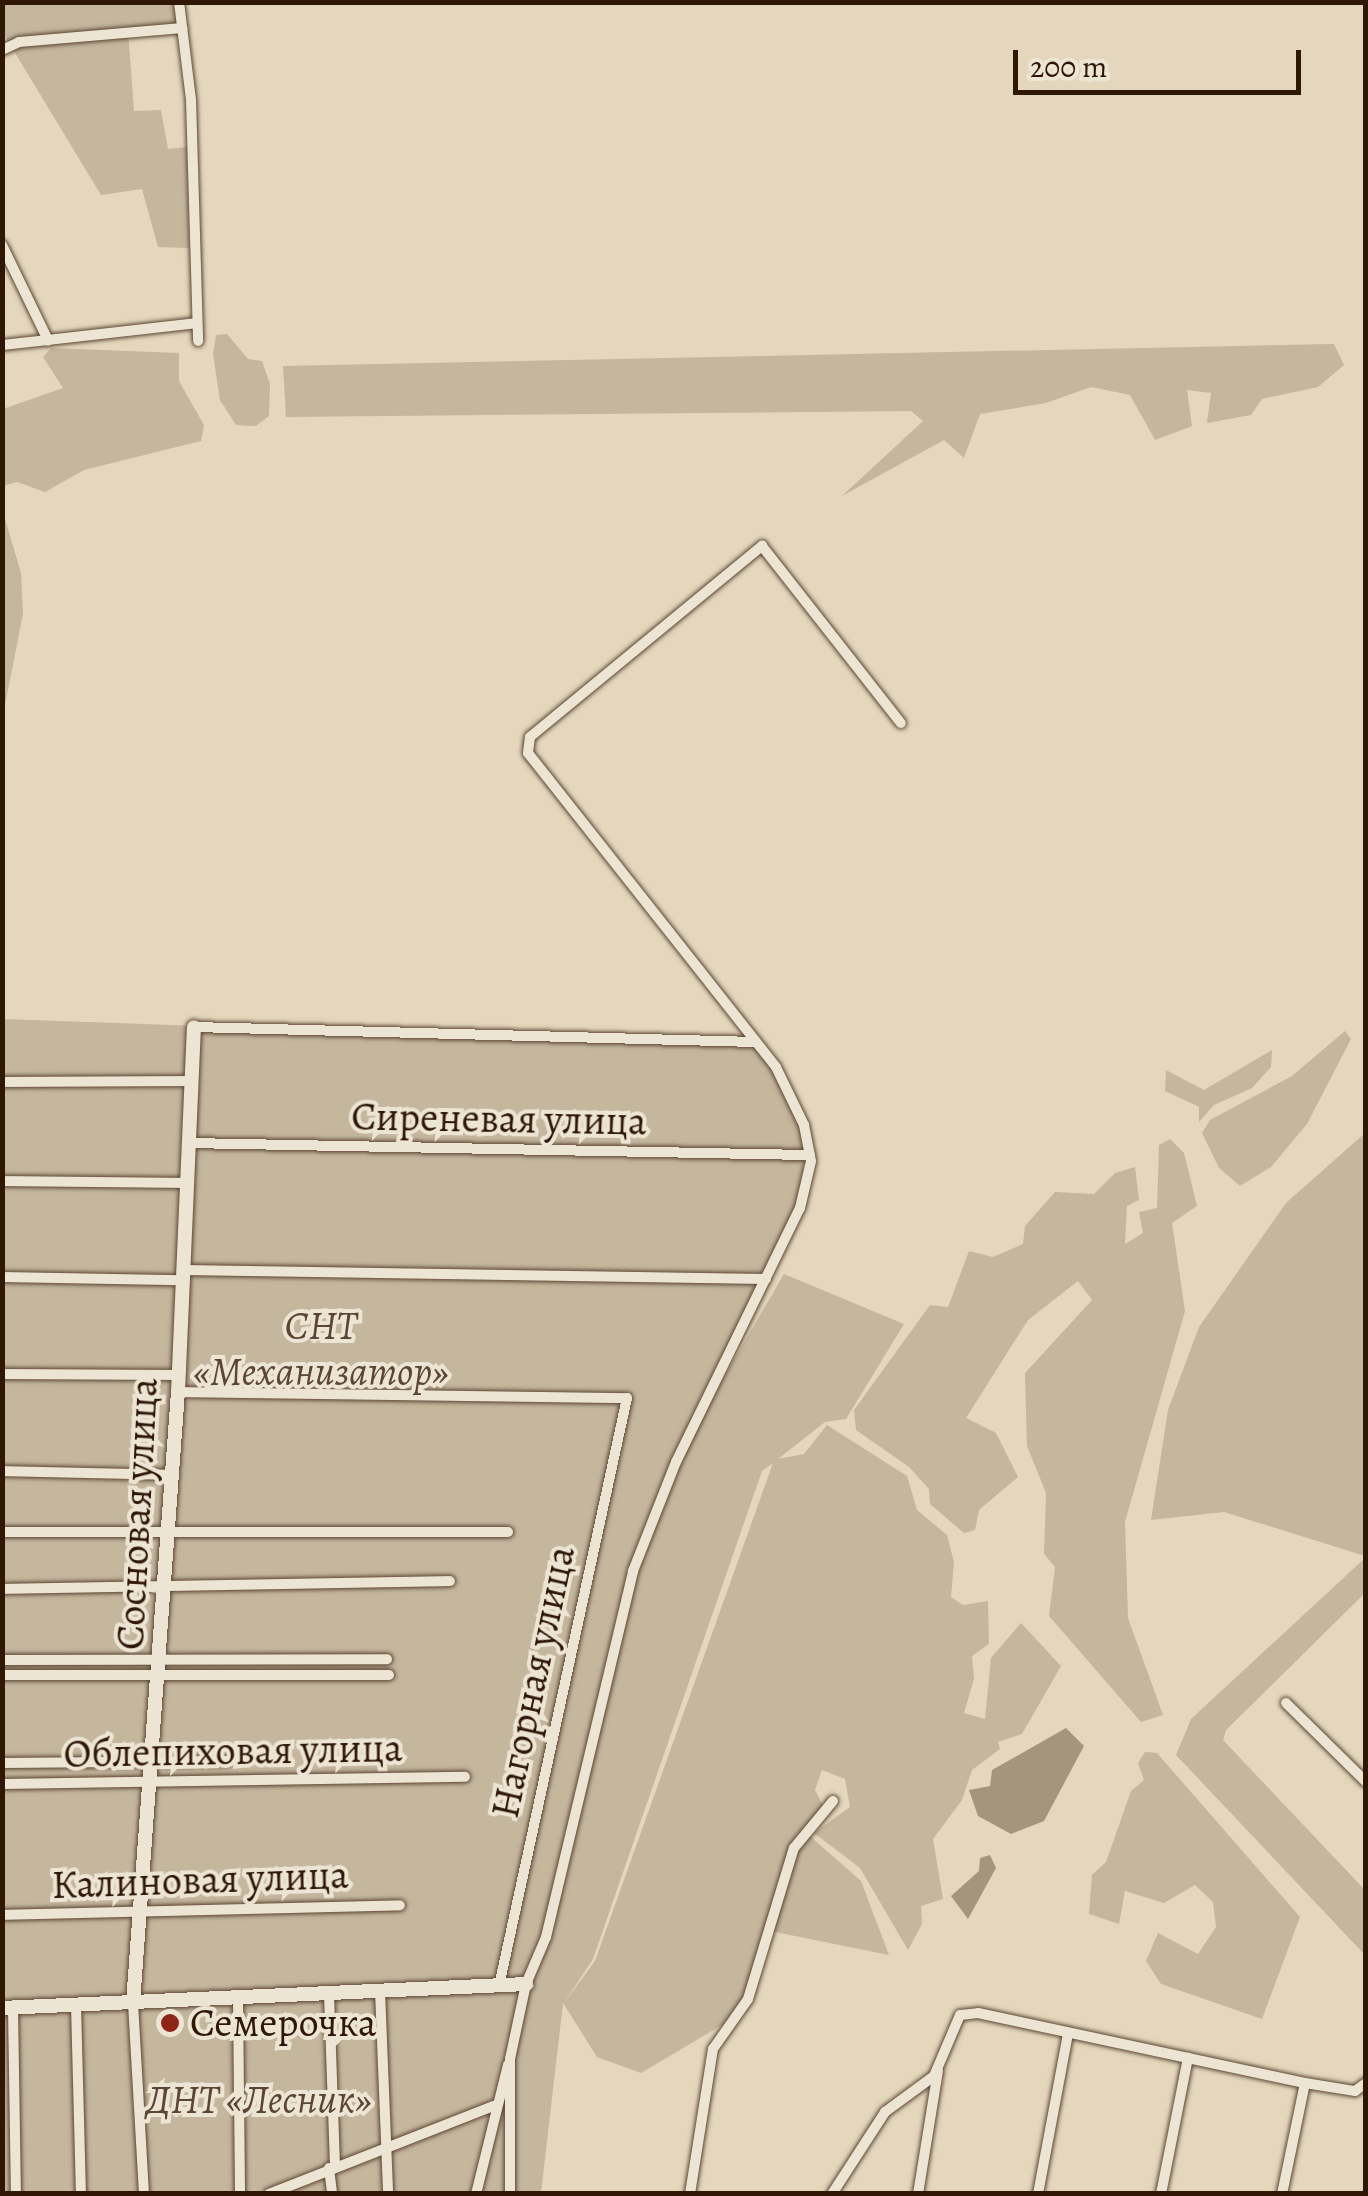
<!DOCTYPE html>
<html>
<head>
<meta charset="utf-8">
<style>
	body { margin:0 }
	#map { position:relative; width:1368px; height:2196px; overflow:hidden; background:#e4d7bd; font-family:Alegreya,serif }
	div>[style] { position:absolute }
	[style*='--x'] { left:calc(var(--x)*1px); top:calc(var(--y)*1px); width:calc(var(--w)*1px); rotate:calc(var(--a)*1deg) }
	.green>* { inset:0; background:#c5b69e }
	.water>* { inset:0; background:#a6957e }
	.roads { filter:drop-shadow(0 0 2px #5c4633) drop-shadow(0 0 2px #5c4633) }
	.street>* { height:10px; margin:-5px; padding:0 5px; transform-origin:5px; border-radius:5px; background:#ede5d4 }
	.secondary>* { height:14px; margin:-7px; padding:0 7px; transform-origin:7px; border-radius:7px; background:#ede5d4 }
	.dots>* { width:28px; height:28px; translate:-50% -50%; box-sizing:border-box; border:5px solid #ede5d4; border-radius:50% }
	span { translate:-50% -50%; white-space:nowrap; text-align:center; line-height:1.15; -webkit-text-stroke:8px #ede5d4; paint-order:stroke }
	.street-label { font-size:40px; color:#2f1605 }
	.park-label { font-size:40px; color:#5c4633; font-style:italic }
	.poi-label { font-size:40px; color:#2f1605 }
	.left { translate:0 -50%; text-align:left }
	.frame { position:absolute; inset:0; border:5px solid #2f1605; pointer-events:none }
	.scale { position:absolute; left:1013px; top:50px; width:288px; height:45px; box-sizing:border-box; border:5px solid #2f1605; border-top:0; padding-left:12px; font-size:30px; line-height:35px; white-space:nowrap; color:#2f1605; -webkit-text-stroke:8px #ede5d4; paint-order:stroke }
</style>
</head>
<body>
<div id="map">
	<div class="green">
		<i style="clip-path:polygon(2px 3px,176px 3px,177px 26px,128px 30px,134px 111px,161px 110px,168px 149px,187px 147px,189px 248px,158px 247px,142px 189px,101px 195px,3px 33px)"></i>
		<i style="clip-path:polygon(227px 334px,248px 359px,262px 361px,270px 384px,269px 416px,256px 426px,236px 425px,220px 400px,213px 354px,216px 335px)"></i>
		<i style="clip-path:polygon(1334px 344px,1344px 365px,1318px 387px,1262px 399px,1251px 415px,1207px 423px,1211px 393px,1187px 390px,1192px 426px,1155px 440px,1130px 395px,1091px 387px,1046px 403px,980px 414px,964px 458px,944px 440px,842px 496px,923px 421px,911px 411px,286px 417px,283px 366px)"></i>
		<i style="clip-path:polygon(51px 348px,179px 353px,179px 381px,204px 425px,201px 441px,84px 470px,45px 492px,17px 482px,3px 486px,3px 409px,63px 388px,43px 357px)"></i>
		<i style="clip-path:polygon(3px 512px,21px 573px,23px 614px,3px 715px)"></i>
		<i style="clip-path:polygon(evenodd,3px 1019px,753px 1046px,781px 1077px,804px 1135px,802px 1197px,664px 1480px,673px 1482px,706px 1408px,784px 1274px,904px 1324px,846px 1419px,825px 1422px,778px 1459px,804px 1454px,827px 1425px,907px 1476px,917px 1510px,947px 1535px,954px 1562px,951px 1597px,963px 1605px,988px 1601px,989px 1644px,972px 1656px,974px 1679px,964px 1713px,985px 1719px,991px 1658px,1021px 1623px,1061px 1666px,1022px 1734px,998px 1742px,1000px 1749px,972px 1770px,962px 1800px,933px 1839px,943px 1899px,921px 1906px,922px 1924px,908px 1950px,860px 1868px,814px 1833px,850px 1807px,845px 1779px,822px 1770px,815px 1790px,825px 1809px,802px 1829px,861px 1881px,889px 1955px,770px 1931px,737px 2016px,641px 2073px,597px 2057px,563px 2003px,541px 2193px,3px 2194px,3px 1019px,773px 1463px,595px 1961px,564px 2003px,593px 1959px,762px 1471px,773px 1463px)"></i>
		<i style="clip-path:polygon(1345px 1031px,1351px 1039px,1307px 1124px,1271px 1167px,1240px 1186px,1219px 1168px,1202px 1133px,1210px 1120px,1292px 1076px)"></i>
		<i style="clip-path:polygon(1272px 1050px,1271px 1067px,1252px 1088px,1214px 1105px,1199px 1122px,1199px 1107px,1165px 1091px,1166px 1070px,1204px 1090px)"></i>
		<i style="clip-path:polygon(1365px 1133px,1365px 1556px,1224px 1512px,1151px 1520px,1168px 1410px,1199px 1327px,1286px 1203px)"></i>
		<i style="clip-path:polygon(1170px 1139px,1184px 1153px,1197px 1206px,1172px 1223px,1185px 1311px,1125px 1522px,1128px 1618px,1163px 1715px,1141px 1722px,1049px 1616px,1055px 1567px,1044px 1554px,1046px 1493px,1027px 1446px,1025px 1373px,1092px 1300px,1078px 1281px,1028px 1320px,966px 1418px,996px 1433px,1018px 1477px,979px 1510px,975px 1530px,964px 1533px,930px 1504px,929px 1489px,909px 1467px,856px 1430px,854px 1410px,930px 1305px,948px 1307px,969px 1251px,993px 1257px,1023px 1244px,1025px 1226px,1055px 1192px,1094px 1194px,1115px 1173px,1135px 1167px,1139px 1200px,1127px 1206px,1125px 1244px,1143px 1233px,1139px 1212px,1157px 1208px,1159px 1145px)"></i>
		<i style="clip-path:polygon(1365px 1558px,1365px 1593px,1226px 1730px,1223px 1740px,1365px 1890px,1365px 1955px,1176px 1755px,1191px 1719px)"></i>
		<i style="clip-path:polygon(1145px 1752px,1157px 1753px,1300px 1917px,1262px 2019px,1161px 1984px,1146px 1961px,1158px 1933px,1198px 1954px,1216px 1927px,1213px 1902px,1195px 1885px,1164px 1903px,1125px 1891px,1119px 1924px,1089px 1914px,1092px 1875px,1106px 1862px,1131px 1791px,1144px 1780px,1138px 1763px)"></i>
	</div>
	<div class="water">
		<i style="clip-path:polygon(1066px 1728px,1084px 1746px,1044px 1821px,1011px 1834px,978px 1816px,969px 1790px,990px 1786px,992px 1770px)"></i>
		<i style="clip-path:polygon(990px 1855px,996px 1868px,968px 1919px,951px 1896px,979px 1871px,980px 1858px)"></i>
	</div>
	<div class="roads">
		<div class="street">
			<i style="--x:179;--y:2;--w:99;--a:83"></i>
			<i style="--x:191;--y:100;--w:241;--a:88.3"></i>
			<i style="--x:2;--y:50;--w:19;--a:-25"></i>
			<i style="--x:19;--y:42;--w:164;--a:-4.9"></i>
			<i style="--x:2;--y:245;--w:106;--a:64.2"></i>
			<i style="--x:48;--y:340;--w:46;--a:173.8"></i>
			<i style="--x:48;--y:340;--w:150;--a:-6.5"></i>
			<i style="--x:194;--y:1027;--w:561;--a:1.53"></i>
			<i style="--x:2;--y:1082;--w:189;--a:-0.3"></i>
			<i style="--x:188;--y:1143;--w:622;--a:1.11"></i>
			<i style="--x:2;--y:1181;--w:185;--a:0.6"></i>
			<i style="--x:183;--y:1270;--w:583;--a:0.88"></i>
			<i style="--x:2;--y:1277;--w:180;--a:1"></i>
			<i style="--x:2;--y:1374;--w:175;--a:0.3"></i>
			<i style="--x:178;--y:1392;--w:449;--a:0.8"></i>
			<i style="--x:627;--y:1398;--w:602;--a:102.28"></i>
			<i style="--x:2;--y:1471;--w:171;--a:1.3"></i>
			<i style="--x:2;--y:1532;--w:506;--a:0"></i>
			<i style="--x:2;--y:1589;--w:448;--a:-1"></i>
			<i style="--x:2;--y:1660;--w:385;--a:-0.1"></i>
			<i style="--x:2;--y:1675;--w:387;--a:0"></i>
			<i style="--x:1286;--y:1703;--w:112;--a:44.6"></i>
			<i style="--x:2;--y:1763;--w:225;--a:-0.5"></i>
			<i style="--x:2;--y:1784;--w:463;--a:-0.9"></i>
			<i style="--x:2;--y:1915;--w:398;--a:-1.4"></i>
			<i style="--x:380;--y:1991;--w:203;--a:87.7"></i>
			<i style="--x:329;--y:1994;--w:168;--a:88"></i>
			<i style="--x:238;--y:1999;--w:195;--a:89.4"></i>
			<i style="--x:133;--y:2003;--w:191;--a:86.7"></i>
			<i style="--x:76;--y:2005;--w:189;--a:88.5"></i>
			<i style="--x:13;--y:2008;--w:186;--a:89.1"></i>
			<i style="--x:329;--y:2168;--w:26;--a:83"></i>
			<i style="--x:269;--y:2194;--w:242;--a:-21.4"></i>
			<i style="--x:476;--y:2194;--w:133;--a:-76.1"></i>
			<i style="--x:510;--y:2194;--w:135;--a:-90"></i>
			<i style="--x:510;--y:2059;--w:77;--a:-78"></i>
			<i style="--x:526;--y:1984;--w:51;--a:-66.9"></i>
			<i style="--x:546;--y:1937;--w:376;--a:-76.6"></i>
			<i style="--x:633;--y:1571;--w:117;--a:-68.5"></i>
			<i style="--x:676;--y:1462;--w:283;--a:-64"></i>
			<i style="--x:800;--y:1208;--w:48;--a:-76.8"></i>
			<i style="--x:811;--y:1161;--w:37;--a:-101"></i>
			<i style="--x:804;--y:1125;--w:64;--a:-115.8"></i>
			<i style="--x:776;--y:1067;--w:400;--a:-128.3"></i>
			<i style="--x:528;--y:753;--w:16;--a:-83"></i>
			<i style="--x:530;--y:737;--w:301;--a:-39.5"></i>
			<i style="--x:762;--y:546;--w:225;--a:51.9"></i>
			<i style="--x:690;--y:2194;--w:147;--a:-81"></i>
			<i style="--x:713;--y:2049;--w:61;--a:-55"></i>
			<i style="--x:748;--y:1999;--w:158;--a:-73.1"></i>
			<i style="--x:794;--y:1848;--w:61;--a:-50.3"></i>
			<i style="--x:832;--y:2194;--w:98;--a:-57.1"></i>
			<i style="--x:885;--y:2112;--w:61;--a:-36.3"></i>
			<i style="--x:934;--y:2076;--w:66;--a:-66.9"></i>
			<i style="--x:960;--y:2015;--w:18;--a:-6"></i>
			<i style="--x:978;--y:2013;--w:334;--a:12.1"></i>
			<i style="--x:1305;--y:2083;--w:51;--a:9.1"></i>
			<i style="--x:1355;--y:2091;--w:14;--a:-36"></i>
			<i style="--x:918;--y:2194;--w:125;--a:-80.8"></i>
			<i style="--x:1038;--y:2194;--w:163;--a:-79.4"></i>
			<i style="--x:1161;--y:2194;--w:139;--a:-78.8"></i>
			<i style="--x:1282;--y:2194;--w:113;--a:-78.3"></i>
		</div>
		<div class="secondary">
			<i style="--x:133;--y:2003;--w:613;--a:-85.79"></i>
			<i style="--x:178;--y:1392;--w:365;--a:-87.5"></i>
			<i style="--x:2;--y:2008;--w:525;--a:-2.62"></i>
		</div>
	</div>
	<div class="dots">
		<i style="left:170px;top:2023px;background:#8f2418"></i>
	</div>
	<div class="street-label">
		<span style="left:499px;top:1119px;rotate:1deg">Сиреневая улица</span>
		<span style="left:137px;top:1514px;rotate:-87deg">Сосновая улица</span>
		<span style="left:533px;top:1682px;rotate:-78deg">Нагорная улица</span>
		<span style="left:233px;top:1751px;rotate:-1deg">Облепиховая улица</span>
		<span style="left:200px;top:1880px;rotate:-2deg">Калиновая улица</span>
	</div>
	<div class="park-label">
		<span style="left:321px;top:1349px">СНТ<br>«Механизатор»</span>
		<span style="left:259px;top:2100px">ДНТ «Лесник»</span>
	</div>
	<div class="poi-label">
		<span class="left" style="left:190px;top:2023px">Семерочка</span>
	</div>
	<div class="frame"></div>
	<div class="scale">200 m</div>
</div>
</body>
</html>
